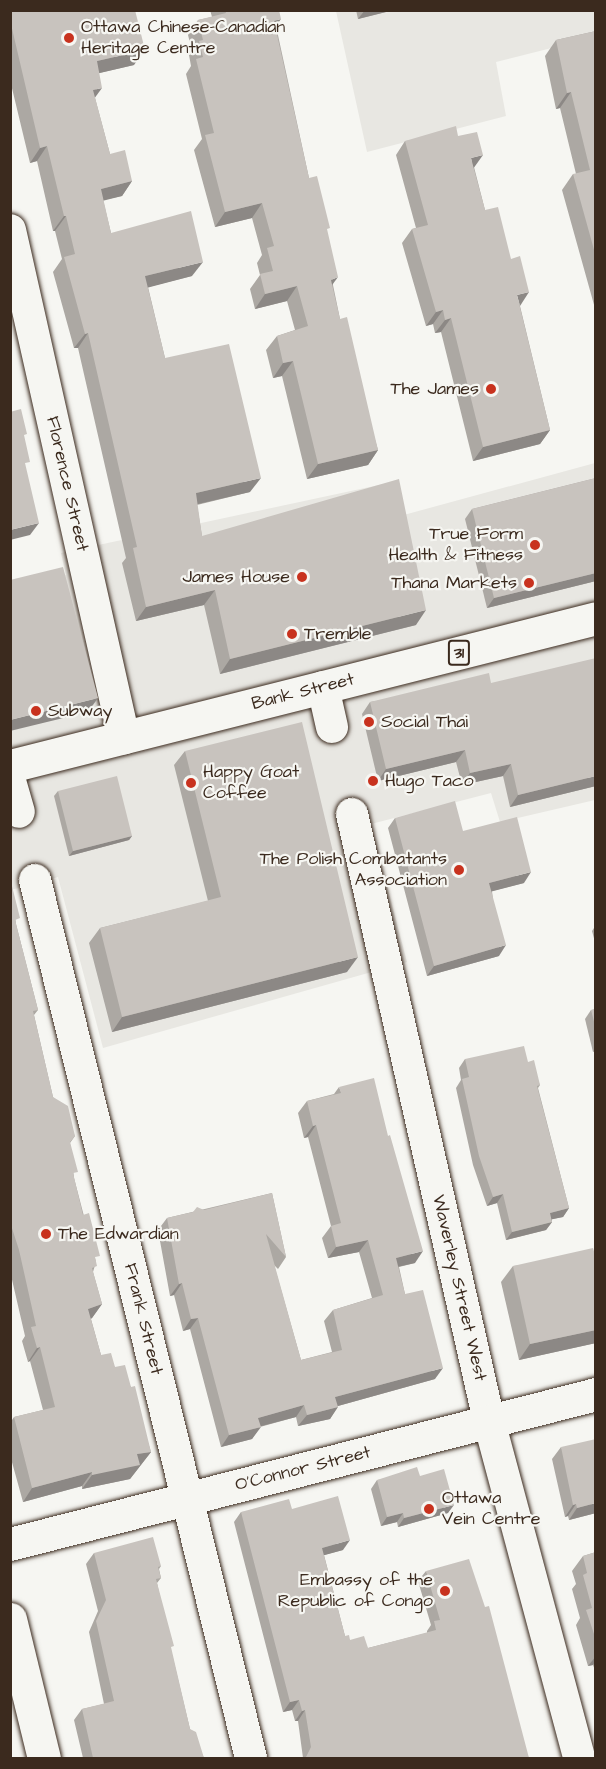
<!DOCTYPE html>
<html>
<head>
<meta charset="utf-8">
<style>
	body { margin:0 }
	#map { position:relative; width:606px; height:1769px; overflow:hidden; background:#f6f6f2; font-family:"Architects Daughter",sans-serif }
	div>[style] { position:absolute }
	[style*='--x'] { left:calc(var(--x)*1px); top:calc(var(--y)*1px); width:calc(var(--w)*1px); rotate:calc(var(--a)*1deg) }
	.built>* { inset:0; background:#e8e7e2 }
	.roads { filter:drop-shadow(0 0 2px #3b2a1e) drop-shadow(0 0 2px #3b2a1e) }
	.minor>* { height:32px; margin:-16px; padding:0 16px; transform-origin:16px; border-radius:16px; background:#f6f6f2 }
	.major>* { height:33px; margin:-16.5px; padding:0 16.5px; transform-origin:16.5px; border-radius:16.5px; background:#f6f6f2 }
	.wall>* { inset:0; background:#aca8a3 }
	.shaded-wall>* { inset:0; background:#8c8885 }
	.building>* { inset:0; background:#c8c3be }
	.dots>* { width:16px; height:16px; translate:-50% -50%; box-sizing:border-box; border:3px solid #f6f6f2; border-radius:50% }
	span { translate:-50% -50%; white-space:nowrap; text-align:center; line-height:1.15; -webkit-text-stroke:4.5px #f6f6f2; paint-order:stroke }
	.shield-label span { padding:2px 4px; background:#f6f6f2; border:2px solid; border-radius:4px; -webkit-text-stroke-width:0 }
	.shield-label { font-size:16px; color:#3b2a1e; font-weight:700 }
	.poi-label { font-size:18px; color:#3b2a1e }
	.left { translate:0 -50%; text-align:left }
	.right { translate:-100% -50%; text-align:right }
	.street-label { font-size:18px; color:#3b2a1e }
	.frame { position:absolute; inset:0; border:12px solid #3b2a1e; pointer-events:none }
</style>
</head>
<body>
<div id="map">
	<div class="built">
		<i style="clip-path:polygon(336px 11px,595px 11px,595px 37px,496px 62px,506px 116px,367px 152px)"></i>
		<i style="clip-path:polygon(595px 463px,595px 800px,500px 822px,491px 793px,371px 824px,407px 962px,103px 1048px,58px 877px,11px 890px,10px 588px,66px 575px,61px 553px,393px 482px,400px 516px)"></i>
	</div>
	<div class="roads">
		<div class="minor">
			<i style="--x:10;--y:230;--w:521;--a:77.35"></i>
			<i style="--x:323;--y:687;--w:41;--a:77.3"></i>
			<i style="--x:10;--y:781;--w:32;--a:74"></i>
			<i style="--x:352;--y:814;--w:622;--a:77.28"></i>
			<i style="--x:489;--y:1421;--w:349;--a:75"></i>
			<i style="--x:35;--y:880;--w:904;--a:76.18"></i>
		</div>
		<div class="major">
			<i style="--x:10;--y:766;--w:604;--a:-14.17"></i>
			<i style="--x:10;--y:1544;--w:605;--a:-14.36"></i>
			<i style="--x:10;--y:1619;--w:143;--a:76.3"></i>
		</div>
	</div>
	<div class="wall">
		<i style="clip-path:polygon(10px 10px,134px 65px,99px 73px,95px 98px,110px 154px,132px 181px,122px 196px,103px 200px,111px 233px,192px 276px,148px 287px,165px 358px,250px 492px,197px 505px,202px 536px,416px 625px,220px 674px,204px 605px,136px 621px,122px 563px,126px 558px,78px 348px,74px 348px,53px 272px,62px 259px,55px 231px,53px 231px,37px 161px,30px 163px,10px 80px)"></i>
		<i style="clip-path:polygon(210px 10px,279px 10px,276px 26px,309px 178px,327px 232px,333px 285px,340px 319px,378px 450px,368px 465px,307px 479px,282px 376px,273px 378px,266px 350px,277px 336px,295px 330px,287px 301px,255px 309px,250px 289px,260px 275px,257px 263px,262px 255px,252px 218px,215px 227px,194px 150px,202px 139px,186px 74px,191px 66px,189px 55px,192px 51px,188px 35px,198px 20px,212px 17px)"></i>
		<i style="clip-path:polygon(356px 10px,394px 10px,358px 19px)"></i>
		<i style="clip-path:polygon(596px 31px,596px 312px,562px 190px,573px 174px,576px 174px,560px 108px,556px 109px,545px 56px,556px 40px)"></i>
		<i style="clip-path:polygon(458px 136px,474px 167px,485px 210px,520px 306px,550px 430px,540px 444px,473px 461px,441px 332px,435px 333px,433px 324px,426px 326px,402px 243px,412px 229px,416px 228px,396px 155px,405px 141px)"></i>
		<i style="clip-path:polygon(596px 478px,596px 581px,487px 608px,465px 519px,472px 509px)"></i>
		<i style="clip-path:polygon(491px 683px,596px 786px,510px 807px,503px 776px,462px 785px,456px 762px,378px 781px,362px 714px,370px 702px)"></i>
		<i style="clip-path:polygon(185px 751px,347px 972px,112px 1032px,89px 943px,100px 928px,208px 901px,174px 765px)"></i>
		<i style="clip-path:polygon(58px 791px,132px 836px,129px 840px,69px 856px,54px 796px)"></i>
		<i style="clip-path:polygon(395px 818px,463px 831px,524px 883px,492px 891px,499px 956px,427px 976px,388px 828px)"></i>
		<i style="clip-path:polygon(10px 878px,16px 924px,38px 1010px,34px 1015px,53px 1097px,75px 1136px,70px 1143px,74px 1178px,96px 1262px,93px 1272px,102px 1304px,92px 1318px,91px 1319px,101px 1355px,115px 1367px,131px 1387px,151px 1452px,130px 1479px,82px 1489px,82px 1486px,23px 1502px,10px 1455px,10px 1423px,14px 1417px,43px 1410px,30px 1361px,28px 1362px,22px 1341px,25px 1336px,10px 1271px)"></i>
		<i style="clip-path:polygon(596px 925px,596px 946px,592px 931px)"></i>
		<i style="clip-path:polygon(596px 1009px,596px 1051px,593px 1052px,585px 1019px,591px 1010px)"></i>
		<i style="clip-path:polygon(465px 1059px,528px 1062px,540px 1085px,538px 1088px,569px 1208px,563px 1217px,552px 1219px,552px 1222px,546px 1230px,506px 1240px,497px 1203px,487px 1206px,473px 1165px,456px 1088px,461px 1080px,459px 1068px)"></i>
		<i style="clip-path:polygon(339px 1087px,415px 1263px,399px 1267px,405px 1294px,435px 1379px,338px 1406px,330px 1419px,298px 1426px,296px 1417px,260px 1427px,252px 1439px,221px 1447px,190px 1329px,183px 1331px,174px 1295px,170px 1296px,158px 1230px,167px 1218px,272px 1193px,286px 1257px,278px 1269px,274px 1265px,301px 1360px,332px 1352px,324px 1321px,333px 1310px,372px 1298px,359px 1252px,328px 1258px,322px 1238px,331px 1226px,308px 1137px,304px 1138px,298px 1113px,307px 1101px,334px 1094px)"></i>
		<i style="clip-path:polygon(596px 1258px,596px 1343px,519px 1360px,501px 1282px,513px 1266px)"></i>
		<i style="clip-path:polygon(561px 1447px,596px 1513px,569px 1520px,568px 1516px,565px 1517px,552px 1459px)"></i>
		<i style="clip-path:polygon(420px 1476px,448px 1513px,398px 1527px,397px 1522px,381px 1526px,371px 1489px,377px 1480px)"></i>
		<i style="clip-path:polygon(292px 1509px,343px 1550px,324px 1555px,345px 1636px,350px 1640px,368px 1648px,427px 1633px,427px 1631px,431px 1625px,418px 1581px,426px 1571px,529px 1758px,303px 1758px,298px 1721px,295px 1721px,292px 1710px,283px 1712px,234px 1522px,241px 1512px)"></i>
		<i style="clip-path:polygon(596px 1552px,596px 1673px,593px 1665px,588px 1666px,576px 1625px,580px 1618px,572px 1589px,576px 1584px,572px 1571px,583px 1556px)"></i>
		<i style="clip-path:polygon(94px 1553px,161px 1566px,159px 1569px,161px 1578px,157px 1583px,171px 1650px,190px 1729px,204px 1758px,83px 1758px,74px 1720px,82px 1709px,104px 1704px,89px 1632px,98px 1611px,86px 1564px)"></i>
	</div>
	<div class="shaded-wall">
		<i style="clip-path:polygon(365px 10px,394px 10px,358px 19px)"></i>
		<i style="clip-path:polygon(281px 19px,270px 34px,274px 21px)"></i>
		<i style="clip-path:polygon(145px 50px,134px 65px,87px 76px,97px 61px)"></i>
		<i style="clip-path:polygon(102px 88px,91px 103px,93px 90px)"></i>
		<i style="clip-path:polygon(571px 92px,560px 108px,556px 109px,567px 93px)"></i>
		<i style="clip-path:polygon(47px 146px,37px 161px,30px 163px,40px 148px)"></i>
		<i style="clip-path:polygon(483px 155px,473px 169px,471px 158px)"></i>
		<i style="clip-path:polygon(132px 181px,122px 196px,90px 204px,101px 189px)"></i>
		<i style="clip-path:polygon(262px 203px,252px 218px,215px 227px,225px 212px)"></i>
		<i style="clip-path:polygon(64px 216px,66px 216px,55px 231px,53px 231px)"></i>
		<i style="clip-path:polygon(203px 262px,192px 276px,135px 291px,145px 276px)"></i>
		<i style="clip-path:polygon(338px 277px,327px 292px,331px 280px)"></i>
		<i style="clip-path:polygon(297px 286px,287px 301px,255px 309px,265px 294px)"></i>
		<i style="clip-path:polygon(529px 292px,520px 306px,517px 295px)"></i>
		<i style="clip-path:polygon(443px 310px,433px 324px,426px 326px,436px 312px)"></i>
		<i style="clip-path:polygon(451px 318px,441px 332px,435px 333px,445px 320px)"></i>
		<i style="clip-path:polygon(88px 333px,78px 348px,74px 348px,85px 334px)"></i>
		<i style="clip-path:polygon(293px 361px,282px 376px,273px 378px,283px 363px)"></i>
		<i style="clip-path:polygon(550px 430px,540px 444px,473px 461px,483px 447px)"></i>
		<i style="clip-path:polygon(378px 450px,368px 465px,307px 479px,318px 464px)"></i>
		<i style="clip-path:polygon(261px 478px,250px 492px,185px 507px,196px 493px)"></i>
		<i style="clip-path:polygon(39px 523px,30px 535px,10px 540px,10px 530px)"></i>
		<i style="clip-path:polygon(596px 573px,596px 581px,487px 608px,494px 598px)"></i>
		<i style="clip-path:polygon(215px 590px,204px 605px,136px 621px,146px 607px)"></i>
		<i style="clip-path:polygon(426px 610px,416px 625px,220px 674px,230px 659px)"></i>
		<i style="clip-path:polygon(98px 698px,88px 712px,10px 731px,10px 720px)"></i>
		<i style="clip-path:polygon(465px 750px,456px 762px,378px 781px,386px 769px)"></i>
		<i style="clip-path:polygon(511px 764px,503px 776px,462px 785px,470px 773px)"></i>
		<i style="clip-path:polygon(596px 776px,596px 786px,510px 807px,518px 795px)"></i>
		<i style="clip-path:polygon(132px 836px,129px 840px,69px 856px,73px 851px)"></i>
		<i style="clip-path:polygon(531px 872px,524px 883px,482px 894px,489px 883px)"></i>
		<i style="clip-path:polygon(506px 945px,499px 956px,427px 976px,434px 966px)"></i>
		<i style="clip-path:polygon(358px 957px,347px 972px,112px 1032px,122px 1017px)"></i>
		<i style="clip-path:polygon(316px 1125px,308px 1137px,304px 1138px,313px 1126px)"></i>
		<i style="clip-path:polygon(503px 1194px,497px 1203px,487px 1206px,493px 1197px)"></i>
		<i style="clip-path:polygon(569px 1208px,563px 1217px,544px 1221px,550px 1213px)"></i>
		<i style="clip-path:polygon(552px 1222px,546px 1230px,506px 1240px,512px 1232px)"></i>
		<i style="clip-path:polygon(368px 1240px,359px 1252px,328px 1258px,336px 1247px)"></i>
		<i style="clip-path:polygon(423px 1251px,415px 1263px,388px 1269px,396px 1258px)"></i>
		<i style="clip-path:polygon(182px 1283px,174px 1295px,170px 1296px,179px 1284px)"></i>
		<i style="clip-path:polygon(102px 1304px,92px 1318px,78px 1323px,88px 1309px)"></i>
		<i style="clip-path:polygon(198px 1318px,190px 1329px,183px 1331px,191px 1319px)"></i>
		<i style="clip-path:polygon(596px 1330px,596px 1343px,519px 1360px,530px 1344px)"></i>
		<i style="clip-path:polygon(40px 1347px,30px 1361px,28px 1362px,37px 1348px)"></i>
		<i style="clip-path:polygon(443px 1368px,435px 1379px,327px 1409px,335px 1397px)"></i>
		<i style="clip-path:polygon(304px 1405px,296px 1417px,250px 1429px,258px 1418px)"></i>
		<i style="clip-path:polygon(338px 1407px,330px 1419px,298px 1426px,307px 1415px)"></i>
		<i style="clip-path:polygon(261px 1427px,252px 1439px,221px 1447px,229px 1435px)"></i>
		<i style="clip-path:polygon(151px 1452px,130px 1479px,82px 1489px,92px 1475px,137px 1454px)"></i>
		<i style="clip-path:polygon(92px 1472px,82px 1486px,23px 1502px,32px 1488px)"></i>
		<i style="clip-path:polygon(596px 1503px,596px 1513px,569px 1520px,577px 1508px)"></i>
		<i style="clip-path:polygon(576px 1504px,568px 1516px,565px 1517px,573px 1505px)"></i>
		<i style="clip-path:polygon(454px 1505px,448px 1513px,398px 1527px,404px 1518px)"></i>
		<i style="clip-path:polygon(403px 1513px,397px 1522px,381px 1526px,387px 1517px)"></i>
		<i style="clip-path:polygon(350px 1540px,343px 1550px,314px 1558px,322px 1548px)"></i>
		<i style="clip-path:polygon(596px 1656px,596px 1661px,593px 1665px,588px 1666px)"></i>
		<i style="clip-path:polygon(299px 1700px,292px 1710px,283px 1712px,290px 1702px)"></i>
		<i style="clip-path:polygon(305px 1710px,298px 1721px,295px 1721px,302px 1711px)"></i>
	</div>
	<div class="building">
		<i style="clip-path:polygon(10px 10px,135px 10px,145px 50px,97px 61px,102px 88px,93px 90px,110px 154px,125px 150px,132px 181px,101px 189px,111px 233px,191px 211px,203px 262px,145px 276px,165px 358px,229px 344px,261px 478px,196px 493px,202px 536px,399px 479px,426px 610px,230px 659px,215px 590px,146px 607px,133px 548px,137px 547px,88px 333px,85px 334px,64px 257px,75px 254px,66px 216px,64px 216px,47px 146px,40px 148px,10px 20px)"></i>
		<i style="clip-path:polygon(225px 10px,279px 10px,281px 19px,274px 21px,309px 178px,317px 176px,330px 228px,327px 229px,338px 277px,331px 280px,340px 319px,347px 317px,378px 450px,318px 464px,293px 361px,283px 363px,277px 336px,308px 326px,297px 286px,265px 294px,260px 274px,273px 271px,267px 248px,274px 246px,262px 203px,225px 212px,205px 135px,214px 133px,196px 59px,203px 57px,199px 41px,203px 40px,198px 20px,226px 13px)"></i>
		<i style="clip-path:polygon(596px 31px,596px 257px,573px 174px,590px 170px,571px 92px,567px 93px,556px 40px)"></i>
		<i style="clip-path:polygon(456px 126px,458px 136px,477px 132px,483px 155px,471px 158px,485px 210px,498px 207px,511px 259px,520px 256px,529px 292px,517px 295px,550px 430px,483px 447px,451px 318px,445px 320px,443px 310px,436px 312px,412px 229px,428px 225px,405px 141px)"></i>
		<i style="clip-path:polygon(21px 409px,27px 434px,24px 435px,30px 462px,25px 463px,39px 523px,10px 530px,10px 412px)"></i>
		<i style="clip-path:polygon(596px 478px,596px 573px,494px 598px,472px 509px)"></i>
		<i style="clip-path:polygon(63px 567px,98px 698px,10px 720px,10px 580px)"></i>
		<i style="clip-path:polygon(596px 658px,596px 776px,518px 795px,511px 764px,470px 773px,465px 750px,386px 769px,370px 702px,489px 673px,491px 683px)"></i>
		<i style="clip-path:polygon(302px 722px,358px 957px,122px 1017px,100px 928px,221px 897px,185px 751px)"></i>
		<i style="clip-path:polygon(117px 776px,132px 836px,73px 851px,58px 791px)"></i>
		<i style="clip-path:polygon(455px 801px,463px 831px,517px 817px,531px 872px,489px 883px,506px 945px,434px 966px,395px 818px)"></i>
		<i style="clip-path:polygon(10px 878px,20px 918px,15px 920px,38px 1010px,33px 1011px,53px 1097px,68px 1106px,75px 1136px,70px 1142px,78px 1172px,73px 1173px,83px 1215px,89px 1213px,100px 1256px,95px 1257px,97px 1266px,92px 1268px,102px 1304px,88px 1309px,101px 1355px,111px 1353px,115px 1367px,125px 1365px,131px 1387px,135px 1386px,151px 1452px,137px 1454px,140px 1465px,92px 1475px,92px 1472px,32px 1488px,14px 1417px,55px 1407px,40px 1347px,37px 1348px,31px 1327px,36px 1326px,19px 1250px,10px 1222px)"></i>
		<i style="clip-path:polygon(596px 1009px,596px 1029px,591px 1010px)"></i>
		<i style="clip-path:polygon(524px 1046px,528px 1062px,534px 1060px,540px 1085px,537px 1086px,569px 1208px,550px 1213px,552px 1222px,512px 1232px,503px 1194px,493px 1197px,479px 1156px,462px 1079px,469px 1077px,465px 1059px)"></i>
		<i style="clip-path:polygon(374px 1078px,388px 1136px,390px 1135px,423px 1251px,396px 1258px,405px 1294px,423px 1290px,443px 1368px,335px 1397px,338px 1407px,307px 1415px,304px 1405px,258px 1418px,261px 1427px,229px 1435px,198px 1318px,191px 1319px,182px 1283px,179px 1284px,167px 1218px,193px 1212px,197px 1207px,204px 1210px,272px 1193px,286px 1257px,266px 1234px,301px 1360px,342px 1350px,333px 1310px,383px 1295px,368px 1240px,336px 1247px,331px 1226px,341px 1223px,316px 1125px,313px 1126px,307px 1101px,341px 1093px,339px 1087px)"></i>
		<i style="clip-path:polygon(593px 1248px,596px 1258px,596px 1330px,530px 1344px,513px 1266px)"></i>
		<i style="clip-path:polygon(596px 1439px,596px 1503px,577px 1508px,576px 1504px,573px 1505px,561px 1447px)"></i>
		<i style="clip-path:polygon(417px 1467px,420px 1476px,444px 1469px,454px 1505px,404px 1518px,403px 1513px,387px 1517px,377px 1480px)"></i>
		<i style="clip-path:polygon(338px 1496px,350px 1540px,322px 1548px,345px 1636px,349px 1635px,350px 1640px,364px 1636px,368px 1648px,436px 1630px,434px 1621px,440px 1620px,426px 1571px,469px 1559px,485px 1607px,489px 1606px,529px 1758px,309px 1758px,306px 1757px,311px 1747px,305px 1710px,302px 1711px,299px 1700px,290px 1702px,241px 1512px,289px 1499px,292px 1509px)"></i>
		<i style="clip-path:polygon(153px 1537px,161px 1566px,158px 1567px,161px 1578px,156px 1579px,174px 1646px,171px 1647px,190px 1729px,196px 1732px,204px 1758px,93px 1758px,82px 1709px,114px 1701px,96px 1621px,106px 1600px,94px 1553px)"></i>
		<i style="clip-path:polygon(596px 1552px,596px 1640px,586px 1610px,592px 1608px,583px 1575px,587px 1573px,583px 1556px)"></i>
	</div>
	<div class="dots">
		<i style="left:69px;top:38px;background:#c8321e"></i>
		<i style="left:491px;top:389px;background:#c8321e"></i>
		<i style="left:535px;top:545px;background:#c8321e"></i>
		<i style="left:302px;top:577px;background:#c8321e"></i>
		<i style="left:529px;top:583px;background:#c8321e"></i>
		<i style="left:292px;top:634px;background:#c8321e"></i>
		<i style="left:36px;top:711px;background:#c8321e"></i>
		<i style="left:369px;top:722px;background:#c8321e"></i>
		<i style="left:373px;top:781px;background:#c8321e"></i>
		<i style="left:191px;top:783px;background:#c8321e"></i>
		<i style="left:459px;top:870px;background:#c8321e"></i>
		<i style="left:46px;top:1234px;background:#c8321e"></i>
		<i style="left:429px;top:1509px;background:#c8321e"></i>
		<i style="left:445px;top:1591px;background:#c8321e"></i>
	</div>
	<div class="shield-label">
		<span style="left:459px;top:653px">31</span>
	</div>
	<div class="poi-label">
		<span class="left" style="left:81px;top:38px">Ottawa Chinese-Canadian<br>Heritage Centre</span>
		<span class="right" style="left:479px;top:389px">The James</span>
		<span class="right" style="left:523px;top:545px">True Form<br>Health &amp; Fitness</span>
		<span class="right" style="left:290px;top:577px">James House</span>
		<span class="right" style="left:517px;top:583px">Thana Markets</span>
		<span class="left" style="left:304px;top:634px">Tremble</span>
		<span class="left" style="left:48px;top:711px">Subway</span>
		<span class="left" style="left:381px;top:722px">Social Thai</span>
		<span class="left" style="left:203px;top:783px">Happy Goat<br>Coffee</span>
		<span class="left" style="left:385px;top:781px">Hugo Taco</span>
		<span class="right" style="left:447px;top:870px">The Polish Combatants<br>Association</span>
		<span class="left" style="left:58px;top:1234px">The Edwardian</span>
		<span class="left" style="left:442px;top:1509px">Ottawa<br>Vein Centre</span>
		<span class="right" style="left:433px;top:1591px">Embassy of the<br>Republic of Congo</span>
	</div>
	<div class="street-label">
		<span style="left:67px;top:484px;rotate:77deg">Florence Street</span>
		<span style="left:303px;top:692px;rotate:-14deg">Bank Street</span>
		<span style="left:459px;top:1288px;rotate:77deg">Waverley Street West</span>
		<span style="left:143px;top:1319px;rotate:76deg">Frank Street</span>
		<span style="left:303px;top:1469px;rotate:-14deg">O'Connor Street</span>
	</div>
	<div class="frame"></div>
</div>
</body>
</html>
